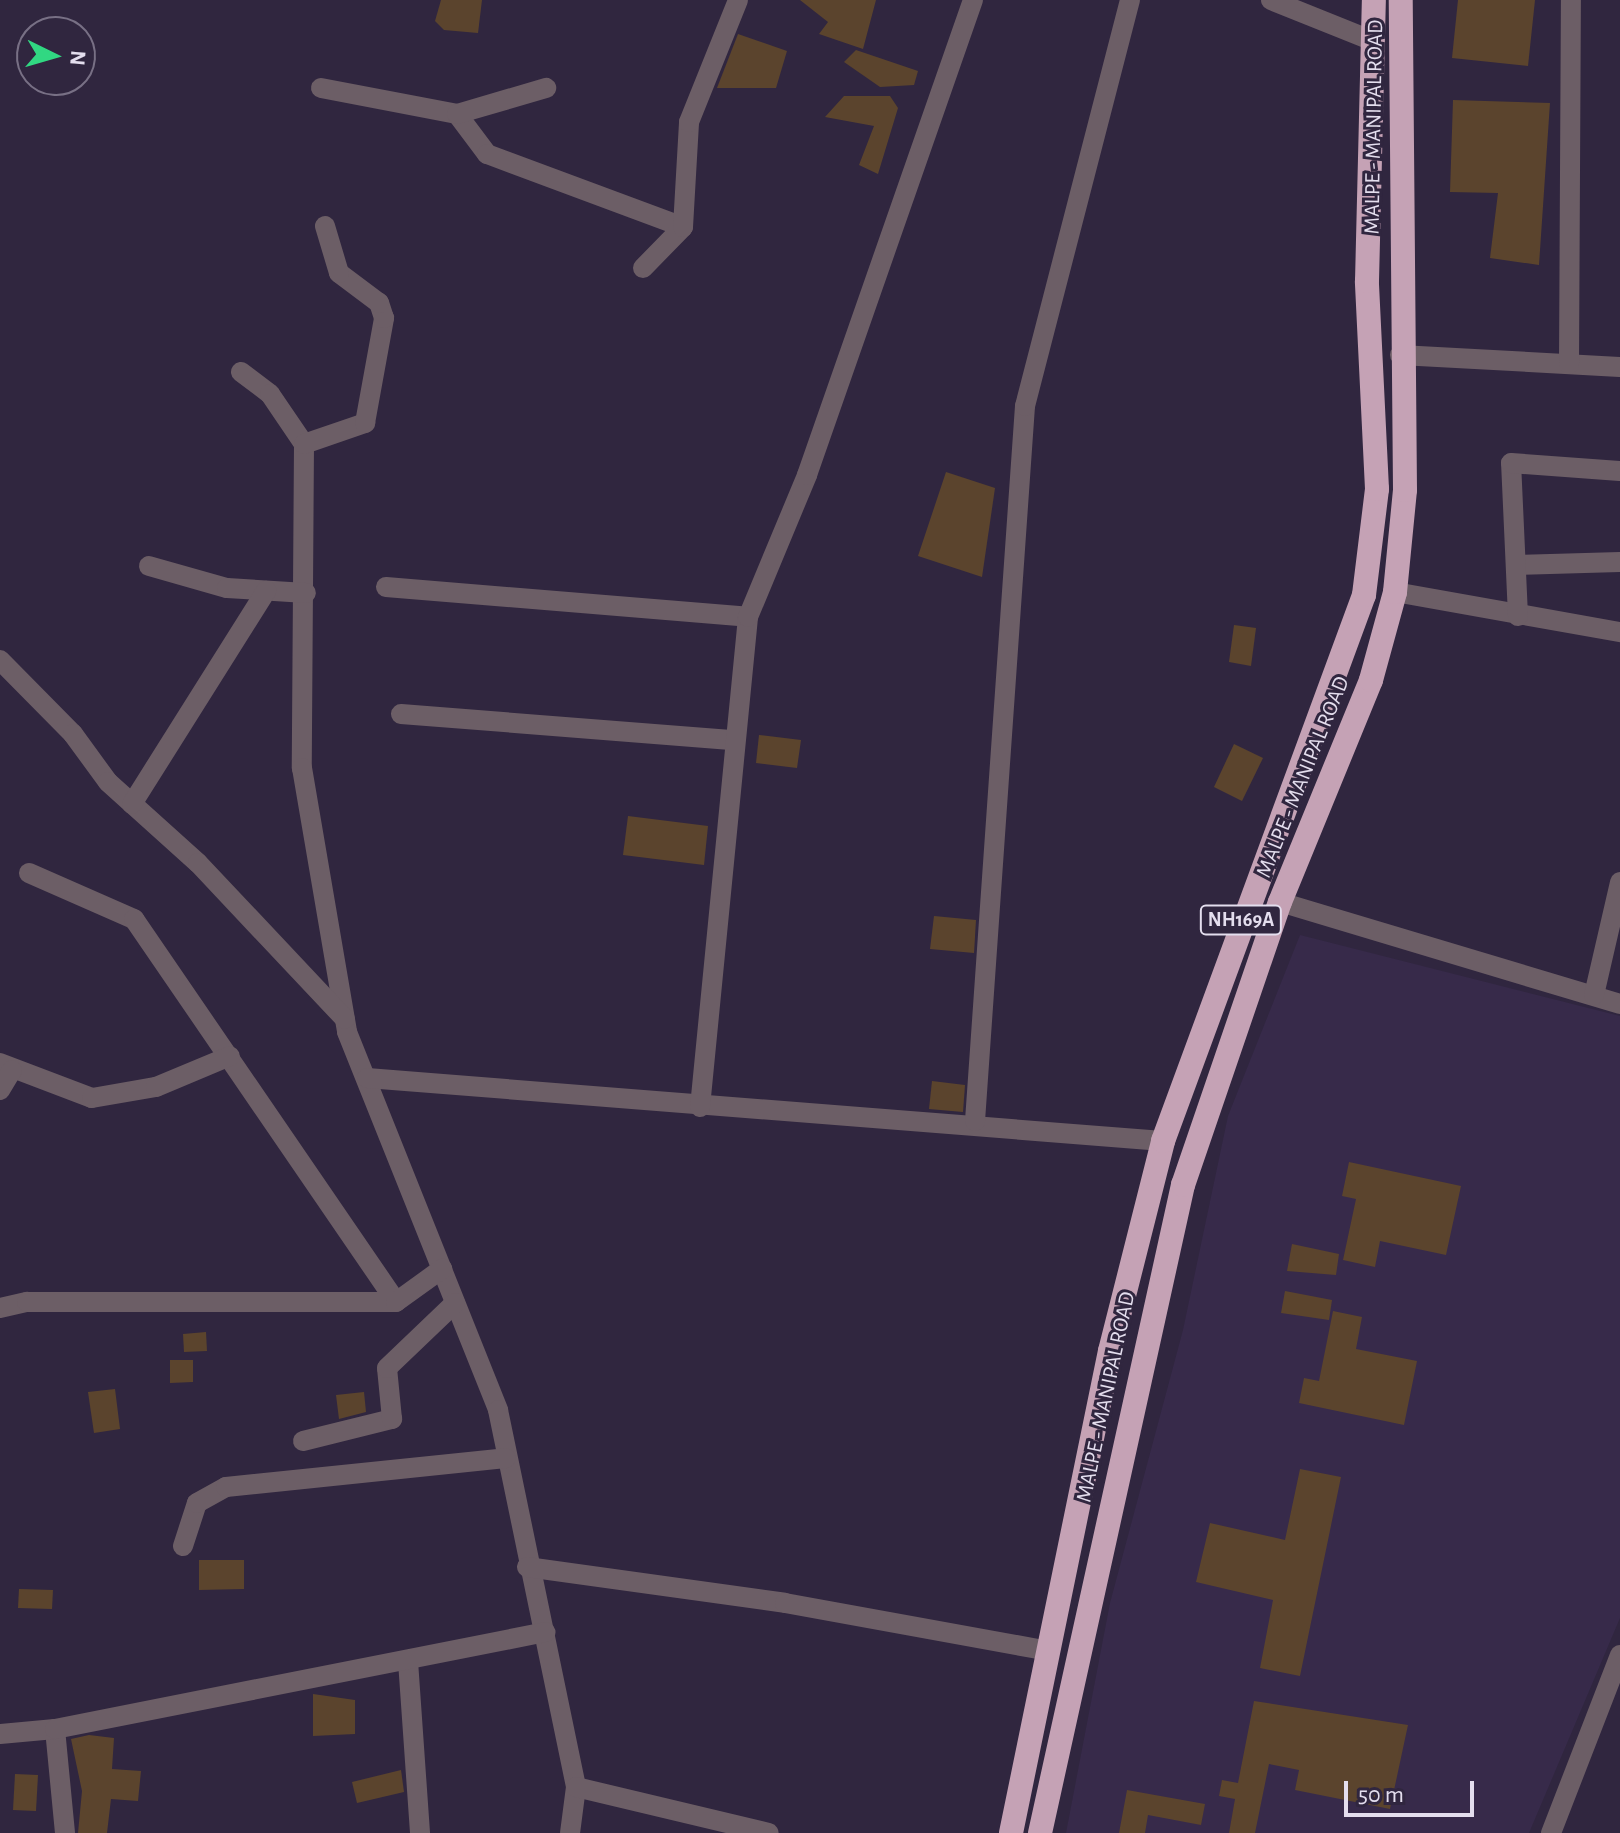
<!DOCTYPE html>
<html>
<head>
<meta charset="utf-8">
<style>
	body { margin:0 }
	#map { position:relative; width:1620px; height:1833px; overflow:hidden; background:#30263f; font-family:"Alegreya Sans",sans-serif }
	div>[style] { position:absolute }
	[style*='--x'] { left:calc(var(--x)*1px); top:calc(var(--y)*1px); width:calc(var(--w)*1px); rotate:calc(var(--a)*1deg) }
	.built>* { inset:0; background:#372a4a }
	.building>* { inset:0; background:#5b442d }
	.minor>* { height:20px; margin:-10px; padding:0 10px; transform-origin:10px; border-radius:10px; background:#6c5e66 }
	.highway>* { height:24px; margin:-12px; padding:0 12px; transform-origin:12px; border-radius:12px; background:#c5a2b5 }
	span { translate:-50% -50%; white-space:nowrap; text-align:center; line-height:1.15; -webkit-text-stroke:6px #30263f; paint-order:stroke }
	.shield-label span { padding:2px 6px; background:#30263f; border:2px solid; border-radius:6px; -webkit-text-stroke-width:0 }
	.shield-label { font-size:20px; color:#e4deee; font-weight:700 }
	.street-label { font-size:22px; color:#e4deee }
	.north { position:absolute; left:16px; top:16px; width:80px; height:80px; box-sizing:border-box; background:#30263f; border:2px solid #787085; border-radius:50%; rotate:95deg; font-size:22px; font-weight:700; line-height:32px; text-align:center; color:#e4deee }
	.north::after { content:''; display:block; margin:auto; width:28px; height:36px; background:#31d882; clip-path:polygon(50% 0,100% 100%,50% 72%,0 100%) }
	.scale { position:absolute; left:1344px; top:1781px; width:130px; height:36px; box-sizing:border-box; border:4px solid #e4deee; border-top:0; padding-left:10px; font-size:24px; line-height:28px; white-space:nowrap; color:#e4deee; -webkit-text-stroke:6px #30263f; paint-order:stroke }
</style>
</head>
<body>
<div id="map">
	<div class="built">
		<i style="clip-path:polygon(1300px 935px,1620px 1016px,1620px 1618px,1529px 1833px,1066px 1833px,1110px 1603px,1183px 1330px,1228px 1116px)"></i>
	</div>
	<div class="building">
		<i style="clip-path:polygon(441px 0,482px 0,478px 33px,444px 30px,435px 21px)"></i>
		<i style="clip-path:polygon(800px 0,876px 0,863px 49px,819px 34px,828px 22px)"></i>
		<i style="clip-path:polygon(1458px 0,1535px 0,1528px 66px,1452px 58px)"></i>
		<i style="clip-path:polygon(738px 34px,787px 51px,776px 88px,717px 88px)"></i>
		<i style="clip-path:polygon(856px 50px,918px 71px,914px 85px,880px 87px,844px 62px)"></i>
		<i style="clip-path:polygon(844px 96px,890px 96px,898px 108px,878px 174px,859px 165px,874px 126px,825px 117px)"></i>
		<i style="clip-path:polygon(1453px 100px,1550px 103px,1539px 265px,1490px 258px,1498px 193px,1450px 192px)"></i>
		<i style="clip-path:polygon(946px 472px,995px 488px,982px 577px,918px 556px)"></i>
		<i style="clip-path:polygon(1234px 625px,1256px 628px,1251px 666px,1229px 662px)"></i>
		<i style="clip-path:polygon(759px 735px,801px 740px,797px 768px,756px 763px)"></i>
		<i style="clip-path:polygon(1234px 744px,1263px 758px,1242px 801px,1214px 787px)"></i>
		<i style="clip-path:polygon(628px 816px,708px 826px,704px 865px,623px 855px)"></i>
		<i style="clip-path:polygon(934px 916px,976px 920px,974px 953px,930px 949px)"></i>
		<i style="clip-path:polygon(932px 1081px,965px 1085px,963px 1112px,929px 1109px)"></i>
		<i style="clip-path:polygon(1349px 1162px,1461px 1186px,1446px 1255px,1380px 1241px,1375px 1267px,1343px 1260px,1356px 1199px,1342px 1196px)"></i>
		<i style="clip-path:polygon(1292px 1244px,1339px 1254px,1336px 1275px,1287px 1271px)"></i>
		<i style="clip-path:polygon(1285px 1291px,1332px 1300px,1329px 1320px,1281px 1313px)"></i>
		<i style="clip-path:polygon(1333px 1311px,1362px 1317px,1356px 1349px,1417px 1361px,1404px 1425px,1299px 1403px,1304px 1378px,1319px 1381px)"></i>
		<i style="clip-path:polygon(206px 1332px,207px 1351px,184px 1352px,183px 1334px)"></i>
		<i style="clip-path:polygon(170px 1360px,193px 1360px,193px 1382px,170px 1383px)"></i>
		<i style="clip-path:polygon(115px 1389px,120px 1429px,94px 1433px,88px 1392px)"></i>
		<i style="clip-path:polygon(364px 1392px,366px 1412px,339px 1419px,336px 1395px)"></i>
		<i style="clip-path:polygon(1300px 1469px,1341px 1477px,1300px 1676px,1260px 1668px,1273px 1600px,1196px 1582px,1210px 1523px,1285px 1540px)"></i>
		<i style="clip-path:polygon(199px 1560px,244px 1560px,244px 1589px,199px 1590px)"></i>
		<i style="clip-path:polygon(19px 1589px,53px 1590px,52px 1609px,18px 1608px)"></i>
		<i style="clip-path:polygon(313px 1694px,355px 1700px,355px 1734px,313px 1736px)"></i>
		<i style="clip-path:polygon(1254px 1701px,1408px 1725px,1390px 1809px,1295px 1790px,1299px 1770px,1269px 1764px,1255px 1833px,1229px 1833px,1235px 1799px,1219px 1796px,1222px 1780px,1238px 1783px)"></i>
		<i style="clip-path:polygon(89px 1735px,114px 1738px,112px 1769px,141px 1771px,138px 1801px,111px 1799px,107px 1833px,78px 1833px,82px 1791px,71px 1739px)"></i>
		<i style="clip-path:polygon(401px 1770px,404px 1792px,357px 1803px,352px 1782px)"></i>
		<i style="clip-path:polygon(15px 1774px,38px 1775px,36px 1811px,13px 1810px)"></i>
		<i style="clip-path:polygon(1127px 1790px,1205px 1804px,1201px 1825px,1148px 1815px,1145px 1833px,1119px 1833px)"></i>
	</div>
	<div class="minor">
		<i style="--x:1271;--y:0;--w:110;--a:21.9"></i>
		<i style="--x:321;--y:88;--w:138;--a:10.8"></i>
		<i style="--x:457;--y:114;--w:50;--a:53.1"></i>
		<i style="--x:487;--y:154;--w:209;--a:20.4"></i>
		<i style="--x:457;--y:114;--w:93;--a:-16.3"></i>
		<i style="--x:643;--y:268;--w:57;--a:-45.7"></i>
		<i style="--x:683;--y:227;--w:105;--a:-86.7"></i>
		<i style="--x:689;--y:122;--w:131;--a:-68.1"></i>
		<i style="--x:1400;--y:355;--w:220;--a:3.1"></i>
		<i style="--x:1569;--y:364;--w:364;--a:-89.7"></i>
		<i style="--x:241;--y:372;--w:36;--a:37"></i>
		<i style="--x:270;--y:394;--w:60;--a:55.8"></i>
		<i style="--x:304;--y:444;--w:324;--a:90.4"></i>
		<i style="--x:302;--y:768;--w:268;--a:80.3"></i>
		<i style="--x:347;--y:1032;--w:407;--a:68.2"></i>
		<i style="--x:498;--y:1410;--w:385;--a:78.3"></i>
		<i style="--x:576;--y:1787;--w:46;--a:97.4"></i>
		<i style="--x:304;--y:444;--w:65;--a:-19"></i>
		<i style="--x:365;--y:423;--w:107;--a:-79.7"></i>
		<i style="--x:384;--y:318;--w:16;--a:-108"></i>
		<i style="--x:379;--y:303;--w:50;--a:-143.1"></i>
		<i style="--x:339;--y:273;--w:49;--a:-106.6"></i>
		<i style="--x:1516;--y:565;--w:104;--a:-1.7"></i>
		<i style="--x:149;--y:566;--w:81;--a:15.8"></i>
		<i style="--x:227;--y:588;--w:79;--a:3.6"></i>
		<i style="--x:386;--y:587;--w:363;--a:4.7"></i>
		<i style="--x:1395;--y:592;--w:229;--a:10.1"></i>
		<i style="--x:1518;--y:616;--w:153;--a:-92.6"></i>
		<i style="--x:1511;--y:463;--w:109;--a:4.2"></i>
		<i style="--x:0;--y:660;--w:104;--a:45.4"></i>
		<i style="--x:73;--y:734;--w:59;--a:53.9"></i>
		<i style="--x:108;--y:782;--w:121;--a:42"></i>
		<i style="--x:198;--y:863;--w:214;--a:46.7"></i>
		<i style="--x:401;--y:714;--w:334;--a:4.5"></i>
		<i style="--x:132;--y:804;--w:252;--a:-57.8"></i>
		<i style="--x:29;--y:873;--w:115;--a:23.7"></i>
		<i style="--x:134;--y:919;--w:464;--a:55.6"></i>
		<i style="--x:1280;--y:902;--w:355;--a:16.7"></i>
		<i style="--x:1594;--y:995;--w:116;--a:-77"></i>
		<i style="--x:0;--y:1063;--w:98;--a:20.8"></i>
		<i style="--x:92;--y:1098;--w:65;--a:-9.8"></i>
		<i style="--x:156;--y:1087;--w:80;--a:-22.7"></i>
		<i style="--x:367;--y:1078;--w:798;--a:4.53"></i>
		<i style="--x:0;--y:1090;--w:23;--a:-59"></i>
		<i style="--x:700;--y:1107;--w:492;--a:-84.4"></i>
		<i style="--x:748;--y:617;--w:154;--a:-67.4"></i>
		<i style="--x:807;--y:475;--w:503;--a:-70.74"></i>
		<i style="--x:975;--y:1121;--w:717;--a:-86"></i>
		<i style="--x:1025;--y:406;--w:419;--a:-75.5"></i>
		<i style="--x:0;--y:1308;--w:28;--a:-13"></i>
		<i style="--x:27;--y:1302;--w:369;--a:0"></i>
		<i style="--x:396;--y:1302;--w:57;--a:-35.7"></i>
		<i style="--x:303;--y:1441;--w:92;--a:-13.9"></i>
		<i style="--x:392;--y:1419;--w:51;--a:-95.6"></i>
		<i style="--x:387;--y:1368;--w:94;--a:-43.7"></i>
		<i style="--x:183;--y:1546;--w:45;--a:-72"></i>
		<i style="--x:197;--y:1503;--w:33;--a:-29"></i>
		<i style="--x:226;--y:1487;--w:281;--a:-5.9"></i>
		<i style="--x:527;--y:1567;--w:260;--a:7.9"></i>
		<i style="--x:785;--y:1603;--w:267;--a:10.3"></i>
		<i style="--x:408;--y:1661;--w:172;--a:86"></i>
		<i style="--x:55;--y:1729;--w:104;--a:84.5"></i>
		<i style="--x:0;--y:1734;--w:55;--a:-5.2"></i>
		<i style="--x:55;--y:1729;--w:500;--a:-11.18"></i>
		<i style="--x:576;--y:1787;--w:198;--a:13.4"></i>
		<i style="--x:1551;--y:1833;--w:191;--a:-68.8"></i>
	</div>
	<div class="highway">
		<i style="--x:1011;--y:1833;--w:492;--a:-78.4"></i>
		<i style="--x:1110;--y:1351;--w:217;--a:-75.8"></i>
		<i style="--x:1163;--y:1141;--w:582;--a:-69.79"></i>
		<i style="--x:1364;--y:595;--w:107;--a:-83"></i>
		<i style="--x:1377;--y:489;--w:208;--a:-92.8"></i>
		<i style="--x:1367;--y:281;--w:281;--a:-88.6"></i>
		<i style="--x:1040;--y:1833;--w:664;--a:-77.56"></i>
		<i style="--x:1183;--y:1185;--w:299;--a:-71.1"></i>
		<i style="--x:1280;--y:902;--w:240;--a:-67.7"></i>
		<i style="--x:1371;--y:680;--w:91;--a:-74.7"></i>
		<i style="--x:1395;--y:592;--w:102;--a:-84.4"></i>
		<i style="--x:1405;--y:490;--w:490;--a:-90.5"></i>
	</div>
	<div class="shield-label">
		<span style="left:1241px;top:920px">NH169A</span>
	</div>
	<div class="street-label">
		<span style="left:1374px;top:127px;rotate:-89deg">MALPE - MANIPAL ROAD</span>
		<span style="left:1303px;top:777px;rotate:-68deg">MALPE - MANIPAL ROAD</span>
		<span style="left:1106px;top:1397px;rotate:-78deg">MALPE - MANIPAL ROAD</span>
	</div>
	<div class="north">N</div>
	<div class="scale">50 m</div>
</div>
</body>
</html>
